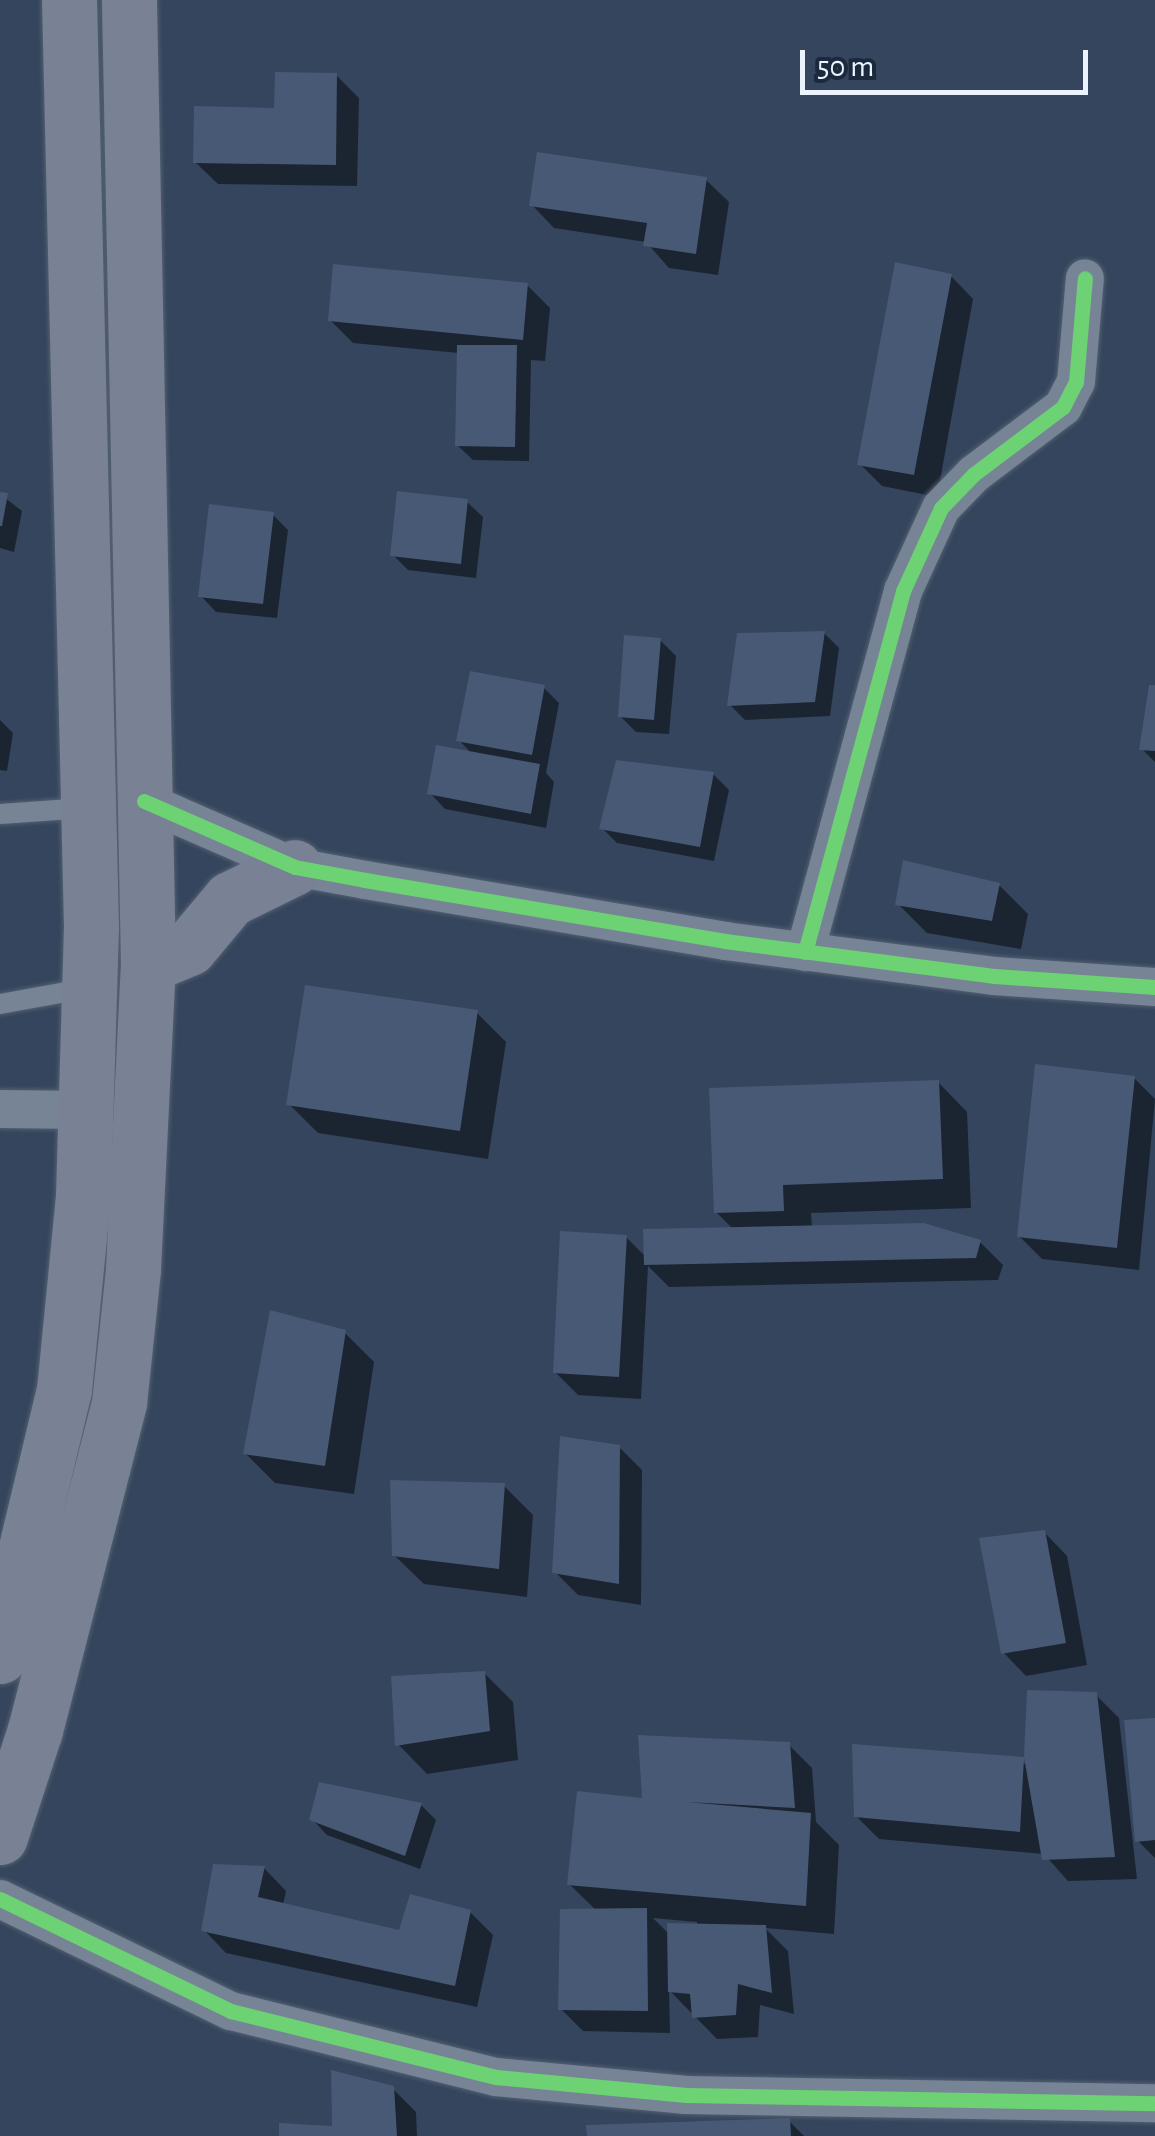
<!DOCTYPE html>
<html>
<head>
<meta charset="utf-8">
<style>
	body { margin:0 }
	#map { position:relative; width:1155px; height:2136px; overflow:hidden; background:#34455d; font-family:"Alegreya Sans",sans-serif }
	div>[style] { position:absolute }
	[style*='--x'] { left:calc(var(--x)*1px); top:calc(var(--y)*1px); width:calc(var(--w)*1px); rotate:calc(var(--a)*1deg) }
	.shadow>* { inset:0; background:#0007 }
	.building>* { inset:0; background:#475974 }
	.roads { filter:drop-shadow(0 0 2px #536071) drop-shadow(0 0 2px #536071) }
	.service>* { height:20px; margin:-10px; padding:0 10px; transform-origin:10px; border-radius:10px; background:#778496 }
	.minor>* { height:38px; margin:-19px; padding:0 19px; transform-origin:19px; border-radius:19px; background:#778496 }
	.primary>* { height:55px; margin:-27.5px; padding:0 27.5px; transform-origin:27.5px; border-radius:27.5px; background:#798195 }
	.cycleway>* { height:15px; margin:-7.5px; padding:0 7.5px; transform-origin:7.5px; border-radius:7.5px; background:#6cd273 }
	span { translate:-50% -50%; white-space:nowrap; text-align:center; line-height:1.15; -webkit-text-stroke:10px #1b293d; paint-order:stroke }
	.scale { position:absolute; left:800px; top:50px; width:288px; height:45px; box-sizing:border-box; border:5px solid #ebf3fe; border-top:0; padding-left:12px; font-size:30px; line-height:35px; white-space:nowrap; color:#ebf3fe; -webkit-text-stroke:8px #1b293d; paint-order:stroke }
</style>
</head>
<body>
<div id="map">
	<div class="shadow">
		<i style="clip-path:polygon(336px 75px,359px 98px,357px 186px,218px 184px,195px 162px)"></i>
		<i style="clip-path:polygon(706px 180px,729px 202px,718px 275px,669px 268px,646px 242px,554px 228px,532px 205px)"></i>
		<i style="clip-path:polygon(951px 276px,973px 299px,937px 497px,882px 486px,860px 464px)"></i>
		<i style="clip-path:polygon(527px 285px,550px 308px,545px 361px,531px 360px,529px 461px,473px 460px,457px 445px,459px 353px,353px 343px,331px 321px)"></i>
		<i style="clip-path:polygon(0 494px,22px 511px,14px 552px,0 548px)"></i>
		<i style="clip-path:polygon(467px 502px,483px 517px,476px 578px,408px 570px,393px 555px)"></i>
		<i style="clip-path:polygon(272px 514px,288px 530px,277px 618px,216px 612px,201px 596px)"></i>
		<i style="clip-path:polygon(824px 633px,839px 648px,830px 716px,745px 720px,730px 705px)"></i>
		<i style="clip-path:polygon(660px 640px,676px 656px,669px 734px,636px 732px,620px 716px)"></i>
		<i style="clip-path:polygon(544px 688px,559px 703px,546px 773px,554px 782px,546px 828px,445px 809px,430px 793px,472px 754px,459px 740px)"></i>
		<i style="clip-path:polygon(1155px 688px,1155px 762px,1142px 749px)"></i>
		<i style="clip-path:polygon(0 720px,13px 733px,7px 771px,0 770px)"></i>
		<i style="clip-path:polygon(713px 774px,729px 790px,714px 861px,617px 843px,602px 828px)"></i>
		<i style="clip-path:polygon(999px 885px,1028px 914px,1021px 949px,927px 933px,898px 904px)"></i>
		<i style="clip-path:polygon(477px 1013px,506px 1042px,488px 1159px,318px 1133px,289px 1104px)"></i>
		<i style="clip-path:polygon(1134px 1078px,1155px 1099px,1139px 1270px,1042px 1259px,1019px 1236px)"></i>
		<i style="clip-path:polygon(938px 1082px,967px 1112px,971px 1208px,811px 1213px,812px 1228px,980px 1242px,1003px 1265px,998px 1280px,669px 1287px,648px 1266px,641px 1399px,578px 1395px,555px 1372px,626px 1237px,646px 1257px,734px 1230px,716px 1212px)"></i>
		<i style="clip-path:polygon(344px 1332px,374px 1362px,354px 1494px,275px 1483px,245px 1453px)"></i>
		<i style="clip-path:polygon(619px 1447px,642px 1470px,641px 1605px,578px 1595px,555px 1572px)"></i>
		<i style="clip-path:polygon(504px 1486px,533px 1515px,527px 1597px,424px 1584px,394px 1555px)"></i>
		<i style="clip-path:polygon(1045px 1533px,1067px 1556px,1087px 1665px,1026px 1676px,1004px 1653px)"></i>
		<i style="clip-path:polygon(484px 1673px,513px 1702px,518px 1760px,427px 1774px,398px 1744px)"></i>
		<i style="clip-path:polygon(1096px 1695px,1119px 1718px,1137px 1879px,1068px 1881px,1044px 1854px,879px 1839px,856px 1816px,1027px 1763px)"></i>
		<i style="clip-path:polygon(1155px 1720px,1155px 1858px,1137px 1840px)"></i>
		<i style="clip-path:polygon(evenodd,789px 1745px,812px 1768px,816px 1822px,839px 1845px,834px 1934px,765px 1928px,788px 1951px,794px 2014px,760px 2005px,758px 2037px,717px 2039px,669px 1990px,670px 2033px,583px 2031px,561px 2009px,597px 1911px,569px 1884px,645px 1800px,789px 1745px,653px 1918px,697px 1922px,697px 1926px,670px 1935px,653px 1918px)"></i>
		<i style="clip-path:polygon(421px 1805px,436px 1820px,420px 1869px,327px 1835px,312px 1819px)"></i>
		<i style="clip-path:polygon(264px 1868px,286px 1891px,283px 1905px,401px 1933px,470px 1912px,493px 1935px,477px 2007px,226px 1953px,204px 1930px)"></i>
		<i style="clip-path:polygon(393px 2089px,416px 2112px,417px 2136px,282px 2136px,334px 2129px)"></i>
		<i style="clip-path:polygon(789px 2121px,804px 2136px,589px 2136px)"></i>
	</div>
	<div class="building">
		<i style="clip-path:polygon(275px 72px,337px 73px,336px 165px,193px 163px,194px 106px,274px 108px)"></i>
		<i style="clip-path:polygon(537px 152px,707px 177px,696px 254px,643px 246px,647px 223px,529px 206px)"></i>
		<i style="clip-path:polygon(895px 262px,952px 274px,914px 475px,857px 465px)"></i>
		<i style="clip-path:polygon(333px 264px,528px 283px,523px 340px,328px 321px)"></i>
		<i style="clip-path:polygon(457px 345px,517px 345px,515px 447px,455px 446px)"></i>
		<i style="clip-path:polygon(397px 491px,468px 499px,461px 564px,390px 556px)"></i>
		<i style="clip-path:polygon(0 492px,8px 493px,2px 526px,0 526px)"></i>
		<i style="clip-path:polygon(209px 504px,274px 512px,263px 604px,198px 597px)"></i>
		<i style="clip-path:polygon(825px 631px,815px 702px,727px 706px,737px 633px)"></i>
		<i style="clip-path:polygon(624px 635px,661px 638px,654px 720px,618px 717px)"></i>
		<i style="clip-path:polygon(470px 671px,545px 685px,532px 755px,456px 741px)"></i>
		<i style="clip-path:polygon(1149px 685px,1155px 685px,1155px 751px,1139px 750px)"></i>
		<i style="clip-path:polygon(436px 745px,540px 764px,531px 814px,427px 794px)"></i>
		<i style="clip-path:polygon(616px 760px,714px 772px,700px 847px,599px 829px)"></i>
		<i style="clip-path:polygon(903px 860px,1000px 883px,992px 921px,895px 905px)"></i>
		<i style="clip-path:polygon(305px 985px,478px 1010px,460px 1131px,286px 1105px)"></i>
		<i style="clip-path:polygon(1035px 1064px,1135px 1076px,1117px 1248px,1017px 1237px)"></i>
		<i style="clip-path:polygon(939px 1080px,943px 1179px,783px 1185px,784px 1211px,714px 1213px,709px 1088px)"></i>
		<i style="clip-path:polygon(924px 1223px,981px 1240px,976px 1258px,644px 1265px,643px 1229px)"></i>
		<i style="clip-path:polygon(560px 1231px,627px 1235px,619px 1377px,553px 1373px)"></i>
		<i style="clip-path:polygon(270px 1310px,346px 1330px,325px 1466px,243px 1454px)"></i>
		<i style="clip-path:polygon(560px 1436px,620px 1445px,619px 1584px,552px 1573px)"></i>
		<i style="clip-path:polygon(390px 1480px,505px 1483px,499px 1569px,392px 1556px)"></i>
		<i style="clip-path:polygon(1045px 1530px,1066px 1643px,1001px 1654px,979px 1538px)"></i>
		<i style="clip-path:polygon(485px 1671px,490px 1731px,395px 1746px,391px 1676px)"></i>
		<i style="clip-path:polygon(1027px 1690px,1097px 1692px,1115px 1857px,1042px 1860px,1024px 1757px)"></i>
		<i style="clip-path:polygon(1155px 1718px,1155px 1840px,1135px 1842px,1124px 1720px)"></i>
		<i style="clip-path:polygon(638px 1735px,790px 1742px,795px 1808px,687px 1802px,811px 1813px,806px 1906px,567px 1885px,577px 1791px,642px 1798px)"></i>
		<i style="clip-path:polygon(852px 1744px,1024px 1757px,1020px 1832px,854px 1817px)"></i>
		<i style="clip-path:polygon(319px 1782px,422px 1803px,405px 1856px,309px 1820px)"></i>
		<i style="clip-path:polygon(213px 1864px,265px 1866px,258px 1897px,399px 1930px,410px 1894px,471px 1910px,455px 1986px,201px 1931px)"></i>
		<i style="clip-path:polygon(647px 1908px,648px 2011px,558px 2010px,560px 1909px)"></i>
		<i style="clip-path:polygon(667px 1923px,766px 1925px,772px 1993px,738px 1984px,736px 2015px,692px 2018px,690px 1994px,668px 1992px)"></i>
		<i style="clip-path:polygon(331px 2070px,394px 2086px,397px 2136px,279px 2136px,279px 2123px,332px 2126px)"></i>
		<i style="clip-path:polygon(790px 2118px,791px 2136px,587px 2136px,586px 2125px)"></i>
	</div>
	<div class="roads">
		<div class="service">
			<i style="--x:0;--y:814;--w:86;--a:-4"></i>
			<i style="--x:0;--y:1004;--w:89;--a:-10.3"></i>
		</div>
		<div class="minor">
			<i style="--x:144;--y:801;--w:165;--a:23.6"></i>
			<i style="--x:295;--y:867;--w:71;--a:10.5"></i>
			<i style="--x:365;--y:880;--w:365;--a:9.6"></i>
			<i style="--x:725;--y:941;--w:271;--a:7.4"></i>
			<i style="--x:994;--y:976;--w:161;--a:3.9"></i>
			<i style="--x:805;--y:952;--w:374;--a:-74.8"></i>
			<i style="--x:903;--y:591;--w:91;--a:-65.4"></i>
			<i style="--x:941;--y:508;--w:47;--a:-45.9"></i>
			<i style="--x:974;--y:474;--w:111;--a:-37"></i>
			<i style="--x:1063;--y:407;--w:28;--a:-63"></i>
			<i style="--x:1076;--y:382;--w:104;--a:-85.1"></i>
			<i style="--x:0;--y:1109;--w:86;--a:0.7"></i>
			<i style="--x:0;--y:1899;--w:257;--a:25.9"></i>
			<i style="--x:231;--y:2011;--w:273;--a:14"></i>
			<i style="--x:496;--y:2077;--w:191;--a:5.4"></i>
			<i style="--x:686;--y:2095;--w:469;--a:1"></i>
		</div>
		<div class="primary">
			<i style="--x:148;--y:965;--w:44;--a:-22.5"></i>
			<i style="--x:189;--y:948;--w:64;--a:-50.1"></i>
			<i style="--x:230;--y:899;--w:72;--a:-26.2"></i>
			<i style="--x:0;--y:1656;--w:274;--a:-76.5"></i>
			<i style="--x:64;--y:1390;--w:195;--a:-84.4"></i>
			<i style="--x:83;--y:1196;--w:270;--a:-88.3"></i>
			<i style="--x:91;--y:926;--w:926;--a:-91.36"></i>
			<i style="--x:0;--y:1837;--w:113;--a:-71.9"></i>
			<i style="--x:35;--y:1730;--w:338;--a:-75.6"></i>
			<i style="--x:119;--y:1403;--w:135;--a:-84"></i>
			<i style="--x:133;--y:1269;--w:304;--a:-87.2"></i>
			<i style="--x:148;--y:965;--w:965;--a:-91.13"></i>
		</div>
	</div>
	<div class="cycleway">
		<i style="--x:144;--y:801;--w:165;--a:23.6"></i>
		<i style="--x:295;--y:867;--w:71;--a:10.5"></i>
		<i style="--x:365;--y:880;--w:365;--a:9.6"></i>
		<i style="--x:725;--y:941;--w:271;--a:7.4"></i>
		<i style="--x:994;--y:976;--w:161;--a:3.9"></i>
		<i style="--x:805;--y:952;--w:374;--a:-74.8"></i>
		<i style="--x:903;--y:591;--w:91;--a:-65.4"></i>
		<i style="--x:941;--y:508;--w:47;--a:-45.9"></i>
		<i style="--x:974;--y:474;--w:111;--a:-37"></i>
		<i style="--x:1063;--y:407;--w:28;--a:-63"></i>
		<i style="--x:1076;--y:382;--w:104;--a:-85.1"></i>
		<i style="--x:0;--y:1899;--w:257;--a:25.9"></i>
		<i style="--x:231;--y:2011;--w:273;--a:14"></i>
		<i style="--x:496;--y:2077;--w:191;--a:5.4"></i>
		<i style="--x:686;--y:2095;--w:469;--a:1"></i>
	</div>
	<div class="scale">50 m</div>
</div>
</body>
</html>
